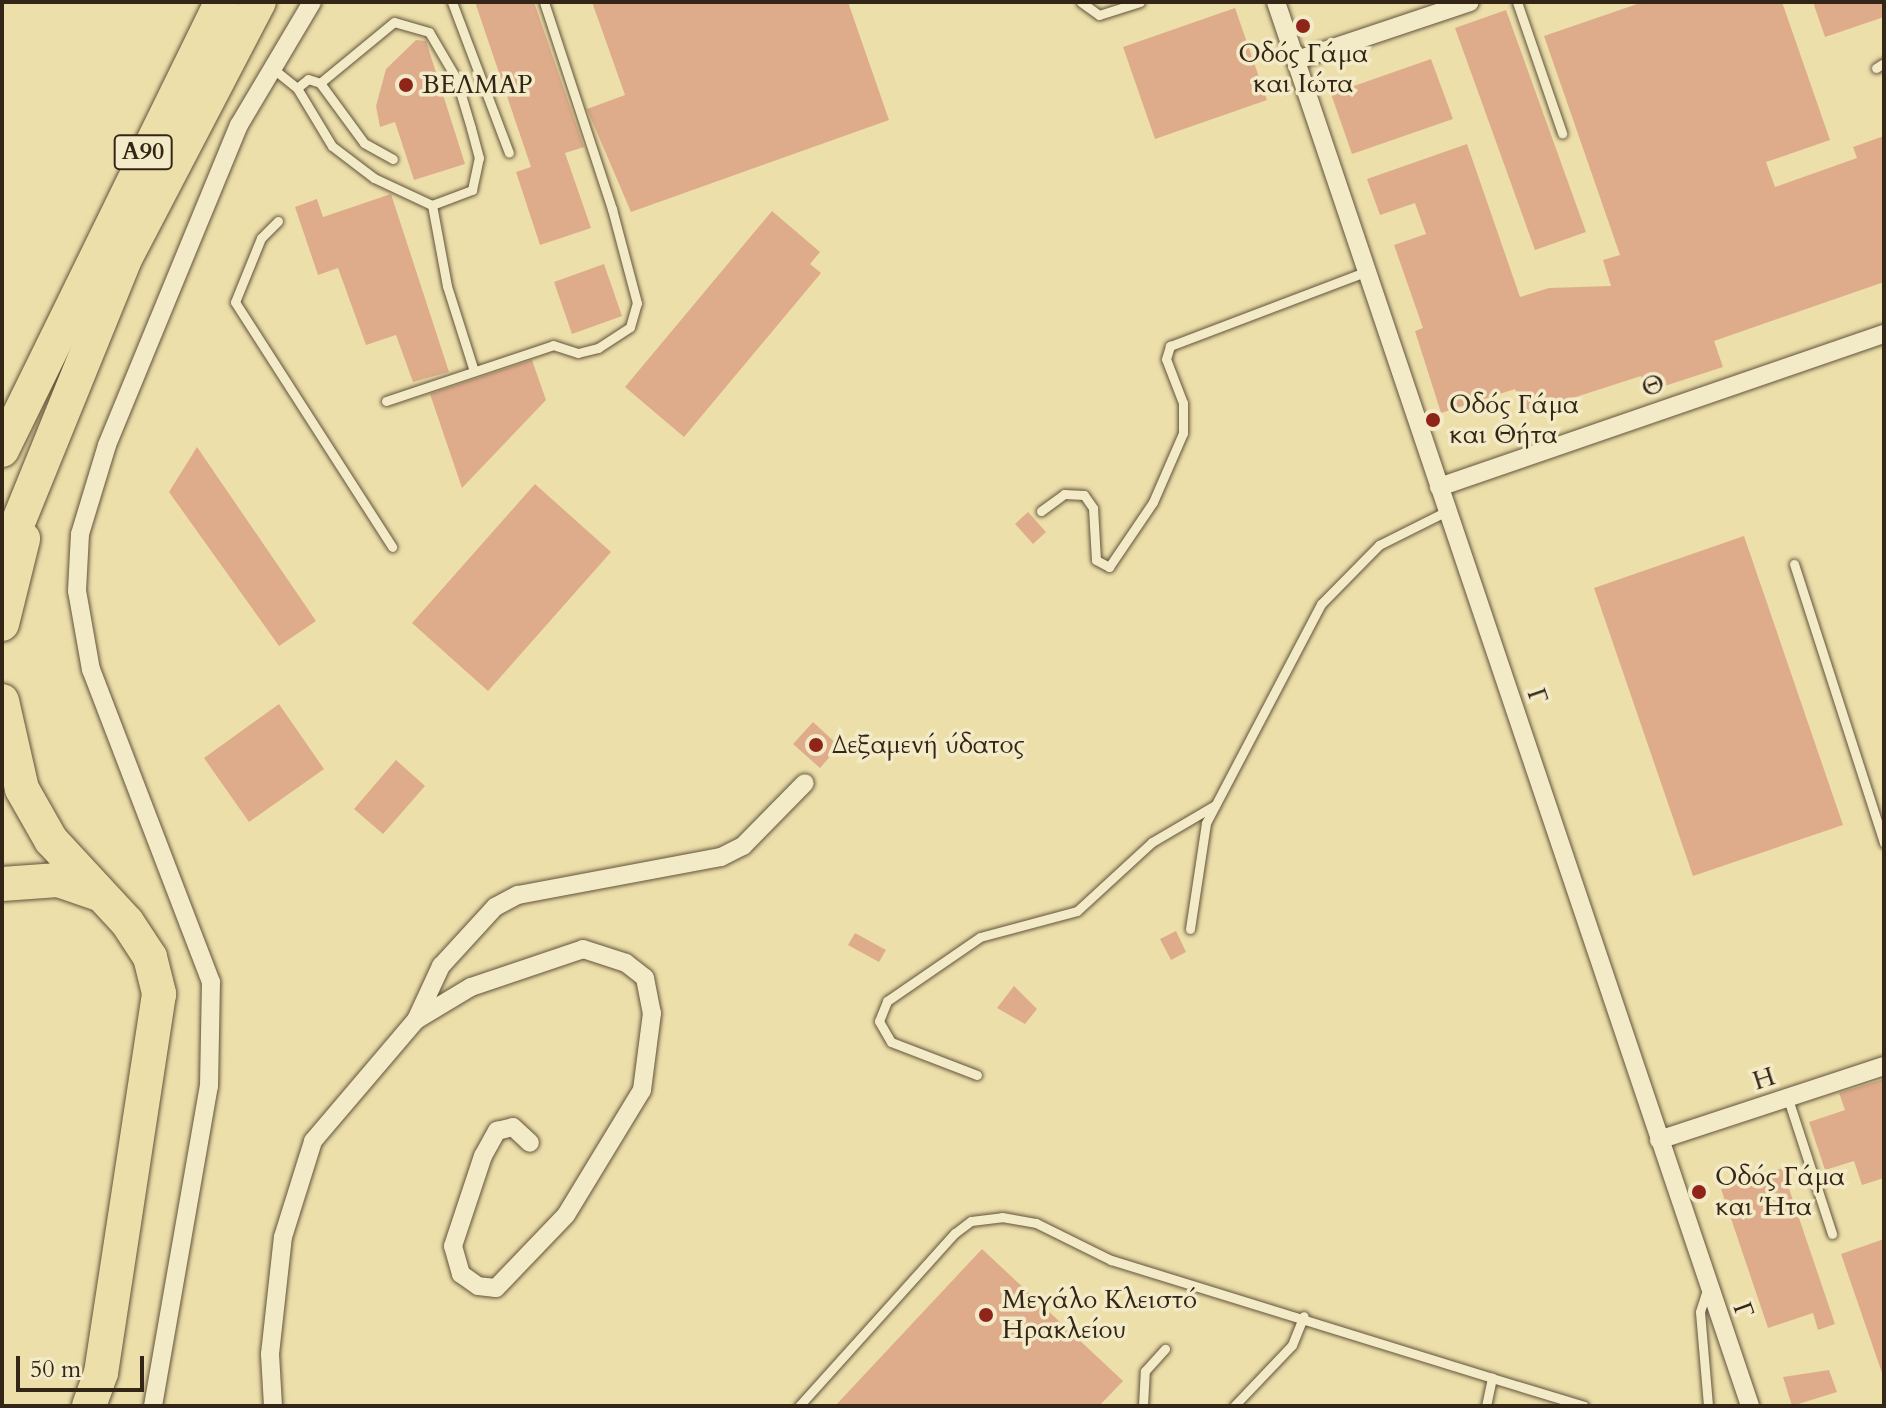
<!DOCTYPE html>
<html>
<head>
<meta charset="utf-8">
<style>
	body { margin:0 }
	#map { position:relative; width:1886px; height:1408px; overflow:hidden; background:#eddfaa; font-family:Cardo,serif }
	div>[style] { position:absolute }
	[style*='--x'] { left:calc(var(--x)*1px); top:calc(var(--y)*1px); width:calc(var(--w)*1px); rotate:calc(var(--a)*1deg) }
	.building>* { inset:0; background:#deac8b }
	.roads { filter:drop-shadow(0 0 2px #62543c) drop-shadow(0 0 2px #62543c) }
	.service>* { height:9px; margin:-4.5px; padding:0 4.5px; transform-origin:4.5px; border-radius:4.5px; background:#f3eac8 }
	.minor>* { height:18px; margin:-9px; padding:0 9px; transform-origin:9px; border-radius:9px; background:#f3eac8 }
	.motorway>* { height:34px; margin:-17px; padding:0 17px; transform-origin:17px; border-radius:17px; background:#eddfaa }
	.dots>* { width:22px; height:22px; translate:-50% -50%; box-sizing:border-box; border:4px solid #f3eac8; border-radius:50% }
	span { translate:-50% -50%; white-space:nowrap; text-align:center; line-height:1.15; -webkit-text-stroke:7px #f3eac8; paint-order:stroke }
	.shield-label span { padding:2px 6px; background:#f3eac8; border:2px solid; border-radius:6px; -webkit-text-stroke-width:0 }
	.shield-label { font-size:24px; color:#342617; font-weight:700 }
	.poi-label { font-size:26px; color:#342617 }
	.left { translate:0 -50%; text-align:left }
	.street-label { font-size:26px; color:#342617 }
	.frame { position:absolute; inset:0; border:4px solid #342617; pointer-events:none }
	.scale { position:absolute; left:16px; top:1356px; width:128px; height:36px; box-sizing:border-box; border:4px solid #342617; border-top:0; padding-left:10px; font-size:24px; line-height:28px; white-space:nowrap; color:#342617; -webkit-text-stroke:6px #f3eac8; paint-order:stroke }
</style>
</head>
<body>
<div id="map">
	<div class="building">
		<i style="clip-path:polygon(475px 2px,534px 2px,584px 147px,565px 153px,591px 228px,540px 245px,516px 172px,531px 167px)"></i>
		<i style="clip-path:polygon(592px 2px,848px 2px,889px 120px,631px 212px,587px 109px,625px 95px)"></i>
		<i style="clip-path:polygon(1643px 2px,1782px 2px,1830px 140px,1766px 162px,1775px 187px,1857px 158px,1853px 147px,1884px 136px,1884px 282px,1714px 341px,1723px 367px,1646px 392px,1641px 376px,1523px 414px,1515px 389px,1441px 413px,1415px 331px,1423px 328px,1394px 245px,1426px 234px,1415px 203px,1380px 215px,1367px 179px,1467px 144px,1520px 297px,1549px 288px,1611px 286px,1603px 260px,1620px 255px,1544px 36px)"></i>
		<i style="clip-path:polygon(1813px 2px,1884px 2px,1884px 17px,1825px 37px)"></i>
		<i style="clip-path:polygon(1235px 8px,1267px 100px,1155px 139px,1123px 47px)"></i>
		<i style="clip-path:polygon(1506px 10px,1586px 232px,1535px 250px,1455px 28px)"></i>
		<i style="clip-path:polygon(416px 40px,426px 41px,465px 164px,414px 180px,395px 122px,380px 127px,376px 106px,386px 69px)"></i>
		<i style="clip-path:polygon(1431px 59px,1453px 119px,1352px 154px,1331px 94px)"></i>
		<i style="clip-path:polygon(391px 194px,449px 372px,413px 382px,396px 335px,366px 345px,338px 268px,318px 275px,295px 207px,317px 199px,323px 217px)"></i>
		<i style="clip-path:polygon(772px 211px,820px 252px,810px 264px,821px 273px,684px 437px,625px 387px)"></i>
		<i style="clip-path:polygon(604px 264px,622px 316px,572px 334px,554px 282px)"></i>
		<i style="clip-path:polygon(532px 360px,546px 400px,462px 488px,430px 394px)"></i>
		<i style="clip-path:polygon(197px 447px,316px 621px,279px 646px,169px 492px)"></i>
		<i style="clip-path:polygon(535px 484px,611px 552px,488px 691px,412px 623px)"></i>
		<i style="clip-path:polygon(1028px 512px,1046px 532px,1033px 544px,1015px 524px)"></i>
		<i style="clip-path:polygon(1744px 536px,1843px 825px,1693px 876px,1594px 588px)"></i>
		<i style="clip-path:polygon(279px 704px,324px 769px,249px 822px,204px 758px)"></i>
		<i style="clip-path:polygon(813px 722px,839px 746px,820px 768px,793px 744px)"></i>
		<i style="clip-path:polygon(396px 760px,425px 786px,383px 834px,354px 809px)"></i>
		<i style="clip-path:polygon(1176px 931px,1186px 952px,1171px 960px,1160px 939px)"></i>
		<i style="clip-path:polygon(855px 933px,886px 950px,879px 962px,848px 945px)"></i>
		<i style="clip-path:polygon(1014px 986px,1037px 1009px,1025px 1024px,997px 1008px)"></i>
		<i style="clip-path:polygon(1884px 1079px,1884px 1178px,1862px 1185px,1854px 1161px,1825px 1170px,1809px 1122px,1845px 1110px,1839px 1093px)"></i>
		<i style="clip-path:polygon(1782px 1168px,1835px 1324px,1818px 1330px,1813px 1313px,1768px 1328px,1721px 1189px)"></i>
		<i style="clip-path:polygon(1884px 1239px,1884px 1372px,1882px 1373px,1841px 1254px)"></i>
		<i style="clip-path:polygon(982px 1249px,1123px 1381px,1099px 1406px,835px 1406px)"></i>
		<i style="clip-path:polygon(1829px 1370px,1837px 1392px,1792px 1406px,1783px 1377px)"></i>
	</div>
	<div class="roads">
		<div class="service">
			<i style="--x:452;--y:2;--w:161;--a:69.3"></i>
			<i style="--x:1081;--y:2;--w:22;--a:36"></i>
			<i style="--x:1099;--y:15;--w:43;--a:-17.6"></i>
			<i style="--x:1517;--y:2;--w:139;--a:71"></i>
			<i style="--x:271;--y:67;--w:33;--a:39"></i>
			<i style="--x:297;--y:88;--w:68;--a:58.9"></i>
			<i style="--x:332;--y:146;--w:53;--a:37.3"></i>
			<i style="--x:374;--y:178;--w:64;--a:25"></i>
			<i style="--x:432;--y:205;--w:43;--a:-20.6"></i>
			<i style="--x:472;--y:190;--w:33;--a:-78"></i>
			<i style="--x:479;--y:158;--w:31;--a:-105"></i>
			<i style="--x:471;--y:128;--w:52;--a:-106.7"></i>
			<i style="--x:456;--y:78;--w:53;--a:-120.4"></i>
			<i style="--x:429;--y:32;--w:36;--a:-164"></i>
			<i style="--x:394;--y:22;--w:96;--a:140.5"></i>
			<i style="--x:1876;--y:68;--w:9;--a:-32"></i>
			<i style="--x:297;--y:88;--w:14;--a:-39"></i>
			<i style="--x:308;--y:79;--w:13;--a:18"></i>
			<i style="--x:320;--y:83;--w:74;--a:53.7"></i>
			<i style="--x:364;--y:143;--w:33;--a:29"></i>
			<i style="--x:432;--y:205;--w:82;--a:79.5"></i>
			<i style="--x:447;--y:286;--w:89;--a:72.4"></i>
			<i style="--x:278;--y:221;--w:24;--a:135"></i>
			<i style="--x:261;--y:238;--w:69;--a:112.1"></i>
			<i style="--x:235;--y:302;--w:291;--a:57.3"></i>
			<i style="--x:386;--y:401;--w:176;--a:-18.5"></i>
			<i style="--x:553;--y:345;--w:26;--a:18"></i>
			<i style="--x:578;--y:353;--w:21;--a:-14"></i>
			<i style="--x:598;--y:348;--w:38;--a:-33"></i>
			<i style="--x:630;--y:327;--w:25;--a:-74"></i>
			<i style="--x:637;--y:303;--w:97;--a:-104.9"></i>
			<i style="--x:612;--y:209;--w:218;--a:-108.2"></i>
			<i style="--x:1041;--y:511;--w:29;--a:-36"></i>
			<i style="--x:1064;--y:494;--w:20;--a:3"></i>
			<i style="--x:1084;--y:495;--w:16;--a:55"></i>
			<i style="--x:1093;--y:508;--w:52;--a:86.7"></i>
			<i style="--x:1096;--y:560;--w:15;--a:28"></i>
			<i style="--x:1109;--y:567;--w:78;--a:-55.9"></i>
			<i style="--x:1153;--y:502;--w:75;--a:-66.5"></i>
			<i style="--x:1183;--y:433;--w:30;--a:-90"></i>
			<i style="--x:1183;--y:403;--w:47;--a:-111.1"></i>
			<i style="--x:1166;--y:359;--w:14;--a:-73"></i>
			<i style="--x:1170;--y:346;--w:209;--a:-20.8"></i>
			<i style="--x:1794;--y:564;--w:293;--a:72.1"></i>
			<i style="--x:1190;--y:929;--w:107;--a:-81.4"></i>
			<i style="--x:1206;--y:823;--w:247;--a:-62.3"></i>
			<i style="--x:1321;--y:604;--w:83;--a:-45.5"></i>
			<i style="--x:1379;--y:545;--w:76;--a:-26.6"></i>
			<i style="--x:977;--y:1075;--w:92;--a:-159"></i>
			<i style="--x:891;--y:1042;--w:24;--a:-120"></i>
			<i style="--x:879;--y:1021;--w:22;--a:-68"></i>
			<i style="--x:887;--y:1001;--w:113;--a:-34.5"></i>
			<i style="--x:980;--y:937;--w:100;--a:-15"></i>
			<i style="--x:1077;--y:911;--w:102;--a:-42.6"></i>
			<i style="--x:1152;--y:842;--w:73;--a:-30.4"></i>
			<i style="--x:1788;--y:1099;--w:142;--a:71.9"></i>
			<i style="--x:1708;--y:1287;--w:26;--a:108"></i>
			<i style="--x:1700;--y:1312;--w:94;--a:85.1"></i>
			<i style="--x:799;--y:1406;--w:233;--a:-48"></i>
			<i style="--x:955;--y:1233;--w:20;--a:-37"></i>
			<i style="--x:971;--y:1221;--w:31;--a:-7"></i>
			<i style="--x:1002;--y:1217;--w:35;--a:10"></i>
			<i style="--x:1036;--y:1223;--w:84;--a:26.3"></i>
			<i style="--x:1111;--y:1260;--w:399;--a:17.2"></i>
			<i style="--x:1143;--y:1406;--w:35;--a:-87"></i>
			<i style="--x:1145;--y:1371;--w:30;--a:-48"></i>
			<i style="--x:1234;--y:1406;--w:84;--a:-46.4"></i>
			<i style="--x:1292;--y:1345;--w:31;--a:-68"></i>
			<i style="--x:1486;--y:1406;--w:29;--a:-78"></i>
			<i style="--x:1492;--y:1378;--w:96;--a:16.9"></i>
		</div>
		<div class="minor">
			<i style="--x:1276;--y:2;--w:1482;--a:71.34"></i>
			<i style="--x:1297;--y:60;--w:182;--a:-18.5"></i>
			<i style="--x:1439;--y:487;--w:471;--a:-19"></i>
			<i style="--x:416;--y:1020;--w:60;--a:-65.2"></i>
			<i style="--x:441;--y:966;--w:80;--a:-47.5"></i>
			<i style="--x:495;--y:907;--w:26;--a:-28"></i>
			<i style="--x:518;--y:895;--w:207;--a:-10.6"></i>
			<i style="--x:721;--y:857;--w:25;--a:-27"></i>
			<i style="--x:743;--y:846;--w:88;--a:-45.5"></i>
			<i style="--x:1659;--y:1140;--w:237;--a:-18.2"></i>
			<i style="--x:153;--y:1406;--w:325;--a:-80.1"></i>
			<i style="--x:209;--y:1086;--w:104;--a:-88.9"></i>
			<i style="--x:211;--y:982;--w:334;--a:-111"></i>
			<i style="--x:91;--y:670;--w:80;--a:-100"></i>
			<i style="--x:77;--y:591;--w:57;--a:-87"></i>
			<i style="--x:80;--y:534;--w:93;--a:-73.1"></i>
			<i style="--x:107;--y:445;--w:346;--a:-67.6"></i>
			<i style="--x:239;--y:125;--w:143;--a:-59.3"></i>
			<i style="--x:273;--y:1406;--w:52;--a:-93.3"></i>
			<i style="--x:270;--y:1354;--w:118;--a:-83.7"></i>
			<i style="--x:283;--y:1237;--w:101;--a:-72.6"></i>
			<i style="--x:313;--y:1141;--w:159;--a:-49.6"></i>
			<i style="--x:416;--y:1020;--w:64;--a:-31"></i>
			<i style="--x:471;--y:987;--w:118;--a:-18.7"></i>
			<i style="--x:583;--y:949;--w:45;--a:18"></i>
			<i style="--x:626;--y:963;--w:24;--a:38"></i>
			<i style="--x:645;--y:978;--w:36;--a:79"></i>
			<i style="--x:652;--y:1013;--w:78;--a:97.4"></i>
			<i style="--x:642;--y:1090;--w:146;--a:121.3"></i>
			<i style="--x:566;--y:1215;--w:101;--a:133.8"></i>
			<i style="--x:496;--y:1288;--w:18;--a:-174"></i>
			<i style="--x:478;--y:1286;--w:21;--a:-145"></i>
			<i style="--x:461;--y:1274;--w:29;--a:-106"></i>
			<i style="--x:453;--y:1246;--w:95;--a:-71.6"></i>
			<i style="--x:483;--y:1156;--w:29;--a:-61"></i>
			<i style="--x:497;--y:1131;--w:16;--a:-14"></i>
			<i style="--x:513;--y:1127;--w:23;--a:43"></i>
		</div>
		<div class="motorway">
			<i style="--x:2;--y:450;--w:499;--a:-63.9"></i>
			<i style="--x:2;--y:562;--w:329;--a:-67.9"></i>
			<i style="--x:126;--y:257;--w:288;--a:-62.5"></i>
			<i style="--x:2;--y:624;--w:88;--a:-76.1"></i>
			<i style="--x:2;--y:701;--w:90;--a:77.2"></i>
			<i style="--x:22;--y:789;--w:59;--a:60.4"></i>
			<i style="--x:51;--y:840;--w:112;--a:47.2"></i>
			<i style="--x:127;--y:922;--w:42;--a:56.7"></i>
			<i style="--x:150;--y:957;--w:38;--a:76"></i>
			<i style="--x:159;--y:994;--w:383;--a:98.7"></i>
			<i style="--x:101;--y:1373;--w:35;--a:110"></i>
			<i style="--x:2;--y:884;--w:56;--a:-4.1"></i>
			<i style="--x:58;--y:880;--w:43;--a:18.9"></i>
		</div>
	</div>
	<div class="dots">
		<i style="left:1303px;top:26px;background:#8f2418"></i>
		<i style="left:406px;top:85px;background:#8f2418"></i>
		<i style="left:1433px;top:420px;background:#8f2418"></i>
		<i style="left:816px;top:745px;background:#8f2418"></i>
		<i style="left:1699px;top:1192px;background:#8f2418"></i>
		<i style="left:986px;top:1315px;background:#8f2418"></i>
	</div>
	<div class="shield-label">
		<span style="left:143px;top:152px">Α90</span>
	</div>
	<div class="poi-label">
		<span style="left:1303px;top:69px">Οδός Γάμα<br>και Ιώτα</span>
		<span class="left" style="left:422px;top:85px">ΒΕΛΜΑΡ</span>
		<span class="left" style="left:1449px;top:420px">Οδός Γάμα<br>και Θήτα</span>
		<span class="left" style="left:832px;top:745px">Δεξαμενή ύδατος</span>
		<span class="left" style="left:1715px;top:1192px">Οδός Γάμα<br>και Ήτα</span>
		<span class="left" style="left:1002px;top:1315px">Μεγάλο Κλειστό<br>Ηρακλείου</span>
	</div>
	<div class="street-label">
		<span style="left:1653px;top:386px;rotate:-19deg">Θ</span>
		<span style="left:1537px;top:696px;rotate:71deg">Γ</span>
		<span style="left:1764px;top:1079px;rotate:-18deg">Η</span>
		<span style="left:1743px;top:1310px;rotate:70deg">Γ</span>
	</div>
	<div class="frame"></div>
	<div class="scale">50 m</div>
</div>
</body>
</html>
